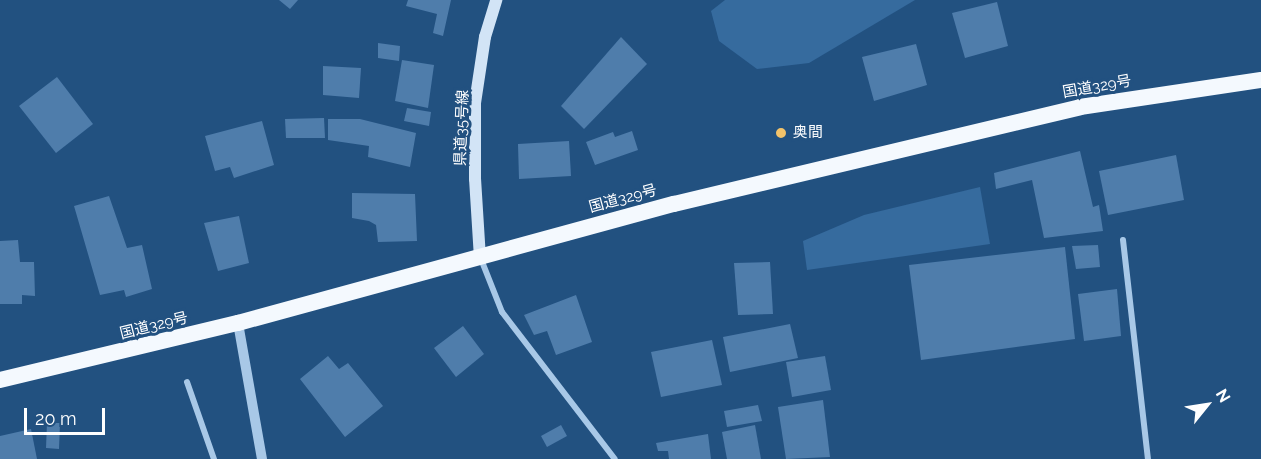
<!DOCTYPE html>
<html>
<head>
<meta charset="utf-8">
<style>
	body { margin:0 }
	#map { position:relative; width:1261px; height:459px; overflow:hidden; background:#225180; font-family:Raleway,"Noto Sans JP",sans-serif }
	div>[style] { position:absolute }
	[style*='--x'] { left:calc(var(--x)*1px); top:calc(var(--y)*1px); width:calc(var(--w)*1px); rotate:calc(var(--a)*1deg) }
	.green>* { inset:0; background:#366b9e }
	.building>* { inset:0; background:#4f7dab }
	.minor>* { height:6px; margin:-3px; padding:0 3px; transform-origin:3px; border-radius:3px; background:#a8c8e7 }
	.tertiary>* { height:10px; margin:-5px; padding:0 5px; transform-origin:5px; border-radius:5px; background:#a8c8e7 }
	.secondary>* { height:12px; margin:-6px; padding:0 6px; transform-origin:6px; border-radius:6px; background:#d2e4f6 }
	.trunk>* { height:16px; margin:-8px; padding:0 8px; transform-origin:8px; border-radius:8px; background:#f4f9fe }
	.dots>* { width:16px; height:16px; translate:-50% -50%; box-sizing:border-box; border:3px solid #225180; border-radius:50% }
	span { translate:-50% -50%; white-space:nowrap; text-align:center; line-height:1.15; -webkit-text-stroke:6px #225180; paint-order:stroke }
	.street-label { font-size:15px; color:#fff }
	.poi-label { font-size:15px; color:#fff }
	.left { translate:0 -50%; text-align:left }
	.north { position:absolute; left:1177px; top:375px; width:60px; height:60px; -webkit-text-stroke:4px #225180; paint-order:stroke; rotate:60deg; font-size:16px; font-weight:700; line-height:24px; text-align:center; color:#fff }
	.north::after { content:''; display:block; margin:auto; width:21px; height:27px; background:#fff; clip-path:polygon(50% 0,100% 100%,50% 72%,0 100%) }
	.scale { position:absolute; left:24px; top:408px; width:81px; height:27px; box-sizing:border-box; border:3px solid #fff; border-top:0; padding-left:8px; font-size:18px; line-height:21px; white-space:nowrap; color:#fff; -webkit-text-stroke:4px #225180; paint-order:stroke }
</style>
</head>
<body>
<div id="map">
	<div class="green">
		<i style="clip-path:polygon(725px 0,915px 0,809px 63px,757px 69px,719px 41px,711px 11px)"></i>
		<i style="clip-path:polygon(980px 187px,990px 244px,807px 270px,803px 241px,864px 215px)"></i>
	</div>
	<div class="building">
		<i style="clip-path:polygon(279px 0,298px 0,290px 9px)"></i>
		<i style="clip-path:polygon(408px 0,451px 0,443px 36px,433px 33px,437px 14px,406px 6px)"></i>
		<i style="clip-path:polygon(997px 2px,1008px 46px,965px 58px,952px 13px)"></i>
		<i style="clip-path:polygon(621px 37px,647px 64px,584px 129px,561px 106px)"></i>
		<i style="clip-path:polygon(378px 43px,400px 46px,399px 61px,378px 58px)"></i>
		<i style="clip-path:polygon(916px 44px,927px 85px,874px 101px,862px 57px)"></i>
		<i style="clip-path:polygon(402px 60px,434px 65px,428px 108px,395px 101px)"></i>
		<i style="clip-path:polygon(323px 66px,361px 68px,359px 98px,323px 95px)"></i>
		<i style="clip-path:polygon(57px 77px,93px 124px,56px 153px,19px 106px)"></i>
		<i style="clip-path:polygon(407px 108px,431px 112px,429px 126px,404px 121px)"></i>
		<i style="clip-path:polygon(324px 118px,325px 138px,286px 138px,285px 119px)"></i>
		<i style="clip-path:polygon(328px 119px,360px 119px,416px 133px,410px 167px,368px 157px,369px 146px,328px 140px)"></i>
		<i style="clip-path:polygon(262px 121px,274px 165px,234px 178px,230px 167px,215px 171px,205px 136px)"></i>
		<i style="clip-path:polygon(632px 131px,638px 150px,595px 165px,586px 142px,613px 132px,615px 137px)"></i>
		<i style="clip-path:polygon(569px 141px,571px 176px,519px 179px,518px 144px)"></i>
		<i style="clip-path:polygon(1080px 151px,1093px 207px,1099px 205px,1103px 231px,1044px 238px,1032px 180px,996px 189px,994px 173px)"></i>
		<i style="clip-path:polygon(1176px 155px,1184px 200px,1108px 215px,1099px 171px)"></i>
		<i style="clip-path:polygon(352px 193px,415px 194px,417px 241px,378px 242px,376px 225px,369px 221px,352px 218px)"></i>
		<i style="clip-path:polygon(109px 196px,127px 248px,142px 245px,152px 289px,126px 297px,124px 290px,100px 295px,74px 206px)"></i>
		<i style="clip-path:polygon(239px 216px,249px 263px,218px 271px,204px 223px)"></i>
		<i style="clip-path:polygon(18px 240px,20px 262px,34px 262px,35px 296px,22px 295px,22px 304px,0 304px,0 241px)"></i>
		<i style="clip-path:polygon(1098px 245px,1100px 267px,1076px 269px,1072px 246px)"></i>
		<i style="clip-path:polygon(1065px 247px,1075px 339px,921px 360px,909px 265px)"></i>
		<i style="clip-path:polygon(770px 262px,773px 314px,738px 315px,734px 263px)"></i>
		<i style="clip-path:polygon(1117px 289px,1121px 336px,1084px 341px,1078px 294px)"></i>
		<i style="clip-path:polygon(576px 295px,592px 342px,556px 355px,547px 331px,534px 335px,524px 315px)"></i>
		<i style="clip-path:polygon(790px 324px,798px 358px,730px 372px,723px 337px)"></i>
		<i style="clip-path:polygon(463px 326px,484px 354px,456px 377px,434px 348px)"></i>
		<i style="clip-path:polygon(712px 340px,722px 385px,661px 397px,651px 352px)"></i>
		<i style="clip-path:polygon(328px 356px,339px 369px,348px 363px,383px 406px,345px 437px,300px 379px)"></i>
		<i style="clip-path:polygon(825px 356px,831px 390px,792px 397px,786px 362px)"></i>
		<i style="clip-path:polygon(823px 400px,830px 457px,786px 459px,778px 407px)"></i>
		<i style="clip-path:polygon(758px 405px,762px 421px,727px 427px,724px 411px)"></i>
		<i style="clip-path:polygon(47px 423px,60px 423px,59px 449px,46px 448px)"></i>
		<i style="clip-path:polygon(561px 425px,567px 436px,547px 447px,541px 436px)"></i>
		<i style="clip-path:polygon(755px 425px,761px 459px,727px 459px,722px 432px)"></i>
		<i style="clip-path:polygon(31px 429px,37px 459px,0 459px,0 436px)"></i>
		<i style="clip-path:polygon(708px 434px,711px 459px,669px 459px,668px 451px,658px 451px,656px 443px)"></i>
	</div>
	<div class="minor">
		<i style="--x:1123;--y:240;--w:220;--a:83.5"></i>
		<i style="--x:481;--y:259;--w:57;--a:68.4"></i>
		<i style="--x:502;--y:312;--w:185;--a:52.5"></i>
		<i style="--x:187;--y:382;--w:82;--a:70.7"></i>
	</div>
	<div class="tertiary">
		<i style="--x:238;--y:323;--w:138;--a:80"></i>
	</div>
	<div class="secondary">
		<i style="--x:480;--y:258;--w:79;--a:-93.6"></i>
		<i style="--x:475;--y:179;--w:76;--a:-90"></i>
		<i style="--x:475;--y:103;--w:67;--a:-81.4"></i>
		<i style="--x:485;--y:37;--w:39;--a:-73"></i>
	</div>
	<div class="trunk">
		<i style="--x:0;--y:380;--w:245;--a:-13.5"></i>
		<i style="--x:238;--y:323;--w:452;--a:-15.3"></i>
		<i style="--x:674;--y:204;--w:417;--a:-13.4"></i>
		<i style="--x:1080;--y:107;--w:183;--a:-8.5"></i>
	</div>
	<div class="dots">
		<i style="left:781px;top:133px;background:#f3c36a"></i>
	</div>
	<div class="street-label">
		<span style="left:1097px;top:87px;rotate:-10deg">国道329号</span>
		<span style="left:462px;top:128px;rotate:-88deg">県道35号線</span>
		<span style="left:623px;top:199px;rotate:-15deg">国道329号</span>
		<span style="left:154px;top:326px;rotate:-14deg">国道329号</span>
	</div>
	<div class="poi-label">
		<span class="left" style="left:793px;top:133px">奥間</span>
	</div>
	<div class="north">N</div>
	<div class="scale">20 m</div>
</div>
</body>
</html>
